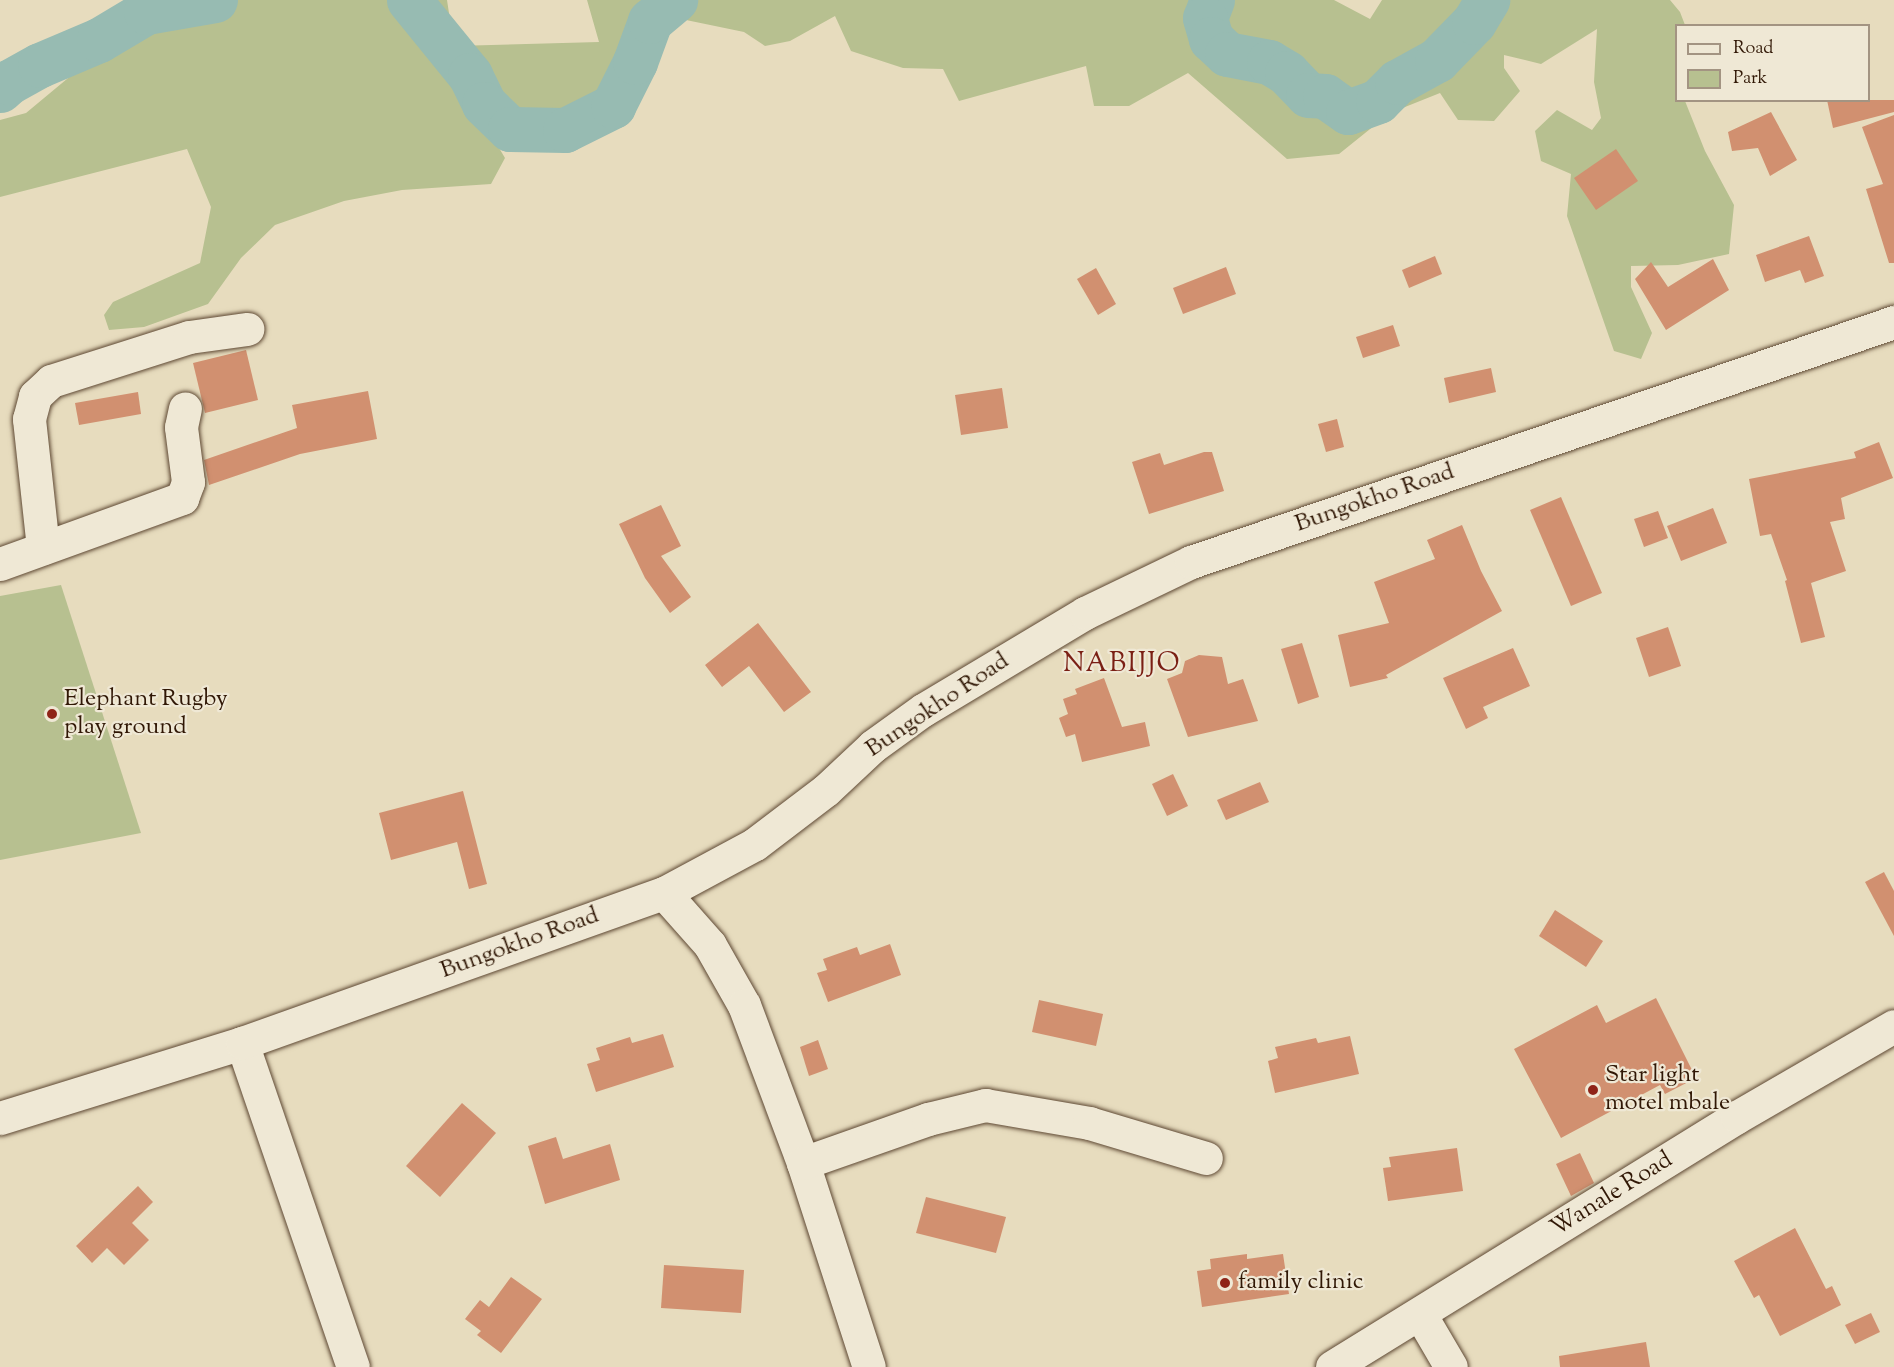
<!DOCTYPE html>
<html>
<head>
<meta charset="utf-8">
<style>
	body { margin:0 }
	#map { position:relative; width:1894px; height:1367px; overflow:hidden; background:#e7dcbe; font-family:"Sorts Mill Goudy",serif }
	div>[style] { position:absolute }
	[style*='--x'] { left:calc(var(--x)*1px); top:calc(var(--y)*1px); width:calc(var(--w)*1px); rotate:calc(var(--a)*1deg) }
	.green>* { inset:0; background:#b7c090 }
	.river>* { height:45px; margin:-22.5px; padding:0 22.5px; transform-origin:22.5px; border-radius:22.5px; background:#97bbb2 }
	.building>* { inset:0; background:#d19070 }
	.roads { filter:drop-shadow(0 0 2px #5e4833) drop-shadow(0 0 2px #5e4833) }
	.minor>* { height:33px; margin:-16.5px; padding:0 16.5px; transform-origin:16.5px; border-radius:16.5px; background:#efe8d5 }
	.dots>* { width:16px; height:16px; translate:-50% -50%; box-sizing:border-box; border:3px solid #efe8d5; border-radius:50% }
	span { translate:-50% -50%; white-space:nowrap; text-align:center; line-height:1.15; -webkit-text-stroke:4.5px #efe8d5; paint-order:stroke }
	.street-label { font-size:24px; color:#301705 }
	.poi-label { font-size:24px; color:#301705 }
	.left { translate:0 -50%; text-align:left }
	.quarter-label { font-size:27px; color:#7a1f14; letter-spacing:1.5px }
	.legend { position:absolute; left:1675px; top:24px; width:195px; height:78px; box-sizing:border-box; background:#efe8d5; border:2px solid #a39482; margin:0; padding:8px 10px; list-style:none; font-size:18px; color:#301705 }
	.legend li { display:flex; align-items:center; gap:12px; height:30px }
	.legend b { width:30px; border:2px solid #a39482 }
</style>
</head>
<body>
<div id="map">
	<div class="green">
		<i style="clip-path:polygon(133px 0,447px 0,454px 46px,599px 42px,587px 0,1334px 0,1370px 19px,1382px 0,1670px 0,1680px 12px,1685px 25px,1676px 26px,1676px 100px,1685px 101px,1705px 151px,1734px 205px,1729px 254px,1678px 265px,1631px 266px,1631px 287px,1652px 333px,1641px 359px,1614px 351px,1567px 216px,1571px 174px,1541px 161px,1535px 131px,1557px 110px,1592px 130px,1601px 118px,1594px 82px,1597px 29px,1541px 64px,1504px 55px,1504px 68px,1520px 91px,1494px 121px,1458px 120px,1440px 93px,1390px 113px,1339px 154px,1287px 159px,1188px 73px,1129px 106px,1094px 106px,1086px 66px,959px 101px,943px 69px,903px 68px,851px 51px,835px 16px,790px 41px,765px 46px,744px 32px,686px 20px,655px 34px,641px 75px,620px 113px,583px 134px,532px 144px,510px 115px,461px 84px,505px 158px,491px 184px,402px 190px,344px 201px,275px 225px,241px 258px,208px 304px,144px 327px,109px 330px,104px 315px,113px 302px,200px 263px,211px 207px,187px 149px,0 197px,0 120px,26px 113px,97px 54px)"></i>
		<i style="clip-path:polygon(61px 585px,141px 833px,0 860px,0 596px)"></i>
	</div>
	<div class="river">
		<i style="--x:409;--y:0;--w:97;--a:50.9"></i>
		<i style="--x:470;--y:75;--w:32;--a:64"></i>
		<i style="--x:484;--y:104;--w:36;--a:44"></i>
		<i style="--x:510;--y:129;--w:55;--a:1"></i>
		<i style="--x:565;--y:130;--w:54;--a:-26.6"></i>
		<i style="--x:613;--y:106;--w:49;--a:-63.4"></i>
		<i style="--x:635;--y:62;--w:44;--a:-69.9"></i>
		<i style="--x:650;--y:21;--w:33;--a:-40"></i>
		<i style="--x:1212;--y:0;--w:19;--a:111"></i>
		<i style="--x:1205;--y:18;--w:22;--a:74"></i>
		<i style="--x:1211;--y:39;--w:22;--a:43"></i>
		<i style="--x:1227;--y:54;--w:43;--a:10.8"></i>
		<i style="--x:1269;--y:62;--w:21;--a:31"></i>
		<i style="--x:1287;--y:73;--w:30;--a:46"></i>
		<i style="--x:1308;--y:95;--w:17;--a:3"></i>
		<i style="--x:1325;--y:96;--w:28;--a:35"></i>
		<i style="--x:1348;--y:112;--w:32;--a:-20"></i>
		<i style="--x:1378;--y:101;--w:27;--a:-45"></i>
		<i style="--x:1397;--y:82;--w:46;--a:-28.8"></i>
		<i style="--x:1437;--y:60;--w:53;--a:-45.8"></i>
		<i style="--x:1474;--y:22;--w:26;--a:-59"></i>
		<i style="--x:0;--y:90;--w:12;--a:-42"></i>
		<i style="--x:9;--y:82;--w:35;--a:-29"></i>
		<i style="--x:40;--y:65;--w:64;--a:-23"></i>
		<i style="--x:99;--y:40;--w:55;--a:-30.8"></i>
		<i style="--x:146;--y:12;--w:70;--a:-9.9"></i>
	</div>
	<div class="building">
		<i style="clip-path:polygon(1827px 100px,1894px 100px,1894px 112px,1833px 128px)"></i>
		<i style="clip-path:polygon(1771px 112px,1797px 160px,1770px 176px,1758px 148px,1732px 151px,1728px 132px)"></i>
		<i style="clip-path:polygon(1894px 115px,1894px 263px,1889px 263px,1866px 189px,1883px 184px,1862px 127px)"></i>
		<i style="clip-path:polygon(1616px 149px,1638px 181px,1596px 210px,1574px 178px)"></i>
		<i style="clip-path:polygon(1809px 236px,1824px 276px,1805px 283px,1800px 270px,1765px 282px,1756px 255px)"></i>
		<i style="clip-path:polygon(1435px 256px,1442px 274px,1409px 288px,1402px 270px)"></i>
		<i style="clip-path:polygon(1713px 259px,1729px 290px,1666px 330px,1635px 279px,1651px 262px,1668px 287px)"></i>
		<i style="clip-path:polygon(1226px 267px,1236px 294px,1183px 314px,1173px 288px)"></i>
		<i style="clip-path:polygon(1096px 268px,1116px 304px,1098px 315px,1077px 279px)"></i>
		<i style="clip-path:polygon(1393px 325px,1400px 346px,1363px 358px,1356px 337px)"></i>
		<i style="clip-path:polygon(246px 350px,258px 400px,205px 413px,193px 363px)"></i>
		<i style="clip-path:polygon(1491px 368px,1496px 392px,1449px 403px,1444px 378px)"></i>
		<i style="clip-path:polygon(1002px 388px,1008px 428px,961px 435px,955px 395px)"></i>
		<i style="clip-path:polygon(368px 391px,377px 439px,300px 454px,209px 485px,204px 460px,297px 428px,292px 405px)"></i>
		<i style="clip-path:polygon(138px 392px,141px 414px,79px 425px,75px 403px)"></i>
		<i style="clip-path:polygon(1337px 419px,1344px 447px,1326px 452px,1318px 424px)"></i>
		<i style="clip-path:polygon(1879px 442px,1893px 478px,1841px 498px,1845px 519px,1830px 522px,1846px 571px,1811px 583px,1825px 637px,1801px 643px,1785px 581px,1787px 580px,1771px 534px,1760px 536px,1749px 479px,1856px 458px,1854px 452px)"></i>
		<i style="clip-path:polygon(1204px 452px,1212px 452px,1224px 491px,1149px 514px,1132px 462px,1160px 453px,1164px 465px)"></i>
		<i style="clip-path:polygon(1561px 497px,1602px 593px,1571px 606px,1530px 510px)"></i>
		<i style="clip-path:polygon(661px 505px,681px 546px,661px 556px,691px 597px,670px 613px,645px 578px,619px 524px)"></i>
		<i style="clip-path:polygon(1713px 508px,1727px 543px,1681px 561px,1667px 526px)"></i>
		<i style="clip-path:polygon(1658px 511px,1668px 538px,1644px 547px,1634px 519px)"></i>
		<i style="clip-path:polygon(1462px 525px,1481px 571px,1502px 611px,1386px 675px,1388px 678px,1350px 687px,1338px 635px,1389px 623px,1374px 582px,1435px 559px,1427px 540px)"></i>
		<i style="clip-path:polygon(758px 623px,811px 692px,784px 712px,749px 666px,722px 687px,705px 665px)"></i>
		<i style="clip-path:polygon(1668px 627px,1681px 666px,1649px 677px,1636px 638px)"></i>
		<i style="clip-path:polygon(1302px 643px,1319px 697px,1298px 704px,1281px 649px)"></i>
		<i style="clip-path:polygon(1513px 648px,1530px 686px,1483px 707px,1488px 718px,1466px 729px,1443px 678px)"></i>
		<i style="clip-path:polygon(1199px 655px,1222px 657px,1228px 684px,1243px 679px,1258px 721px,1188px 737px,1167px 679px,1182px 673px,1185px 661px)"></i>
		<i style="clip-path:polygon(1104px 678px,1122px 727px,1145px 722px,1150px 746px,1082px 762px,1075px 734px,1066px 737px,1059px 718px,1068px 714px,1063px 699px,1077px 694px,1075px 689px)"></i>
		<i style="clip-path:polygon(1173px 774px,1188px 806px,1167px 816px,1152px 784px)"></i>
		<i style="clip-path:polygon(1260px 782px,1269px 802px,1226px 820px,1217px 800px)"></i>
		<i style="clip-path:polygon(463px 791px,487px 884px,469px 889px,457px 842px,391px 860px,379px 813px)"></i>
		<i style="clip-path:polygon(1884px 872px,1894px 891px,1894px 936px,1865px 882px)"></i>
		<i style="clip-path:polygon(1555px 910px,1603px 941px,1586px 967px,1539px 936px)"></i>
		<i style="clip-path:polygon(890px 944px,901px 975px,828px 1002px,817px 973px,827px 970px,823px 959px,857px 947px,860px 955px)"></i>
		<i style="clip-path:polygon(1656px 998px,1696px 1078px,1665px 1094px,1660px 1085px,1561px 1138px,1514px 1049px,1597px 1005px,1606px 1023px)"></i>
		<i style="clip-path:polygon(1039px 1000px,1103px 1014px,1096px 1046px,1032px 1032px)"></i>
		<i style="clip-path:polygon(663px 1034px,674px 1067px,596px 1092px,587px 1064px,600px 1060px,596px 1048px,630px 1037px,632px 1043px)"></i>
		<i style="clip-path:polygon(1350px 1036px,1359px 1074px,1275px 1093px,1268px 1061px,1278px 1058px,1275px 1047px,1316px 1038px,1318px 1043px)"></i>
		<i style="clip-path:polygon(818px 1040px,828px 1069px,809px 1076px,800px 1047px)"></i>
		<i style="clip-path:polygon(462px 1103px,496px 1133px,440px 1197px,406px 1166px)"></i>
		<i style="clip-path:polygon(556px 1137px,563px 1159px,610px 1144px,620px 1180px,545px 1204px,528px 1146px)"></i>
		<i style="clip-path:polygon(1457px 1148px,1463px 1191px,1388px 1201px,1383px 1168px,1391px 1167px,1389px 1157px)"></i>
		<i style="clip-path:polygon(1580px 1153px,1594px 1183px,1571px 1196px,1556px 1164px)"></i>
		<i style="clip-path:polygon(138px 1186px,153px 1202px,132px 1223px,149px 1240px,124px 1265px,107px 1248px,92px 1263px,76px 1246px)"></i>
		<i style="clip-path:polygon(926px 1197px,1006px 1217px,996px 1253px,916px 1233px)"></i>
		<i style="clip-path:polygon(1795px 1228px,1826px 1289px,1832px 1286px,1841px 1305px,1780px 1336px,1759px 1295px,1754px 1298px,1734px 1261px)"></i>
		<i style="clip-path:polygon(1247px 1254px,1247px 1259px,1283px 1254px,1289px 1294px,1202px 1307px,1197px 1271px,1211px 1269px,1210px 1259px)"></i>
		<i style="clip-path:polygon(664px 1265px,744px 1270px,741px 1313px,661px 1308px)"></i>
		<i style="clip-path:polygon(511px 1277px,542px 1299px,501px 1353px,477px 1335px,481px 1331px,465px 1319px,480px 1300px,489px 1307px)"></i>
		<i style="clip-path:polygon(1871px 1313px,1880px 1332px,1855px 1344px,1845px 1325px)"></i>
		<i style="clip-path:polygon(1646px 1342px,1650px 1367px,1560px 1367px,1559px 1356px)"></i>
	</div>
	<div class="roads">
		<div class="minor">
			<i style="--x:43;--y:548;--w:130;--a:-96.2"></i>
			<i style="--x:29;--y:419;--w:24;--a:-75"></i>
			<i style="--x:35;--y:396;--w:22;--a:-43"></i>
			<i style="--x:51;--y:381;--w:145;--a:-17.7"></i>
			<i style="--x:189;--y:337;--w:59;--a:-7.9"></i>
			<i style="--x:0;--y:564;--w:194;--a:-19.9"></i>
			<i style="--x:182;--y:498;--w:17;--a:-69"></i>
			<i style="--x:188;--y:482;--w:55;--a:-97.3"></i>
			<i style="--x:181;--y:427;--w:19;--a:-78"></i>
			<i style="--x:664;--y:893;--w:69;--a:48.5"></i>
			<i style="--x:710;--y:945;--w:69;--a:60.5"></i>
			<i style="--x:744;--y:1005;--w:169;--a:69.5"></i>
			<i style="--x:803;--y:1163;--w:214;--a:72.1"></i>
			<i style="--x:242;--y:1043;--w:342;--a:71.1"></i>
			<i style="--x:0;--y:1118;--w:253;--a:-17.2"></i>
			<i style="--x:242;--y:1043;--w:448;--a:-19.6"></i>
			<i style="--x:664;--y:893;--w:103;--a:-28.3"></i>
			<i style="--x:755;--y:844;--w:89;--a:-37.3"></i>
			<i style="--x:826;--y:790;--w:64;--a:-43.1"></i>
			<i style="--x:873;--y:746;--w:62;--a:-35.8"></i>
			<i style="--x:923;--y:710;--w:189;--a:-30.9"></i>
			<i style="--x:1085;--y:613;--w:118;--a:-25.7"></i>
			<i style="--x:1191;--y:562;--w:743;--a:-18.85"></i>
			<i style="--x:803;--y:1163;--w:133;--a:-19.4"></i>
			<i style="--x:928;--y:1119;--w:59;--a:-13.8"></i>
			<i style="--x:985;--y:1105;--w:106;--a:9.8"></i>
			<i style="--x:1089;--y:1123;--w:122;--a:16.7"></i>
			<i style="--x:1420;--y:1314;--w:61;--a:59.7"></i>
			<i style="--x:1332;--y:1367;--w:476;--a:-31.7"></i>
			<i style="--x:1737;--y:1117;--w:181;--a:-30.1"></i>
		</div>
	</div>
	<div class="dots">
		<i style="left:52px;top:714px;background:#8f2418"></i>
		<i style="left:1593px;top:1090px;background:#8f2418"></i>
		<i style="left:1225px;top:1283px;background:#8f2418"></i>
	</div>
	<div class="street-label">
		<span style="left:1375px;top:499px;rotate:-19deg">Bungokho Road</span>
		<span style="left:938px;top:706px;rotate:-34deg">Bungokho Road</span>
		<span style="left:520px;top:944px;rotate:-20deg">Bungokho Road</span>
		<span style="left:1612px;top:1195px;rotate:-32deg">Wanale Road</span>
	</div>
	<div class="poi-label">
		<span class="left" style="left:64px;top:714px">Elephant Rugby<br>play ground</span>
		<span class="left" style="left:1605px;top:1090px">Star light<br>motel mbale</span>
		<span class="left" style="left:1238px;top:1283px">family clinic</span>
	</div>
	<div class="quarter-label">
		<span style="left:1122px;top:665px">NABIJJO</span>
	</div>
	<ul class="legend">
	<li><b style="height:8px;background:#efe8d5"></b>Road</li>
	<li><b style="height:16px;background:#b7c090"></b>Park</li>
	</ul>
</div>
</body>
</html>
